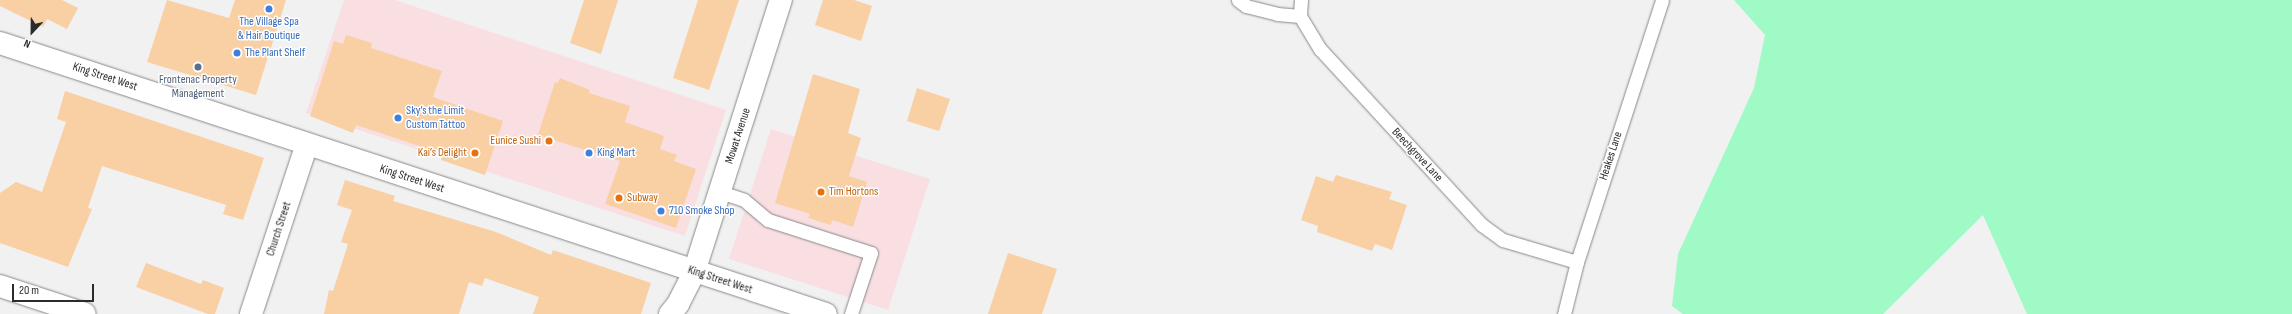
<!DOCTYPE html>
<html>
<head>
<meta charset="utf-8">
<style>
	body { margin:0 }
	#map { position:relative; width:2292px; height:314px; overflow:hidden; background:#f1f1f2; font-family:"Sofia Sans Condensed",sans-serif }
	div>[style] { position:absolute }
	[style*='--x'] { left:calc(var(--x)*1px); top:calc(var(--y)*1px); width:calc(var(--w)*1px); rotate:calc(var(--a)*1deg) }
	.commercial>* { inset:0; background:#fadfe2 }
	.green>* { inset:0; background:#9ffac5 }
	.building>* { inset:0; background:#f9cfa4 }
	.roads { filter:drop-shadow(0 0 1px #888889) drop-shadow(0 0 1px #888889) }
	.lane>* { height:13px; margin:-6.5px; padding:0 6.5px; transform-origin:6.5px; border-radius:6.5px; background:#fff }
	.street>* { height:22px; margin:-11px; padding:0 11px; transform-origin:11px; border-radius:11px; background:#fff }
	.secondary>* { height:22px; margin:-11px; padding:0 11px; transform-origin:11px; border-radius:11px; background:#fff }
	.dots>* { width:11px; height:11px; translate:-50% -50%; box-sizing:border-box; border:2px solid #fff; border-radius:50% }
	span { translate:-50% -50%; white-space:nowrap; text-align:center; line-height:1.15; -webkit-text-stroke:3px #fff; paint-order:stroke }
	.shop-label { font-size:12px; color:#366cbe }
	.left { translate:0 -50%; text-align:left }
	.street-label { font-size:12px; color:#2b2b2b }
	.service-label { font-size:12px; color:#4e5e75 }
	.food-label { font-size:12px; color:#c56008 }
	.right { translate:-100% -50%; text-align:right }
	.north { position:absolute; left:12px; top:12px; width:40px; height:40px; -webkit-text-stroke:3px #fff; paint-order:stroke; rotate:202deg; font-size:11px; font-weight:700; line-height:16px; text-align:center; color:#2b2b2b }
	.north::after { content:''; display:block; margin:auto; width:14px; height:18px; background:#2b2b2b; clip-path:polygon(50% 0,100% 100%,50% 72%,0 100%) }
	.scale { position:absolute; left:12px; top:284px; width:82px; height:18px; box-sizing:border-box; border:2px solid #2b2b2b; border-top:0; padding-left:5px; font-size:12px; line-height:14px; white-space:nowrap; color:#2b2b2b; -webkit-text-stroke:3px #fff; paint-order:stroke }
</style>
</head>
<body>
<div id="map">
	<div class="commercial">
		<i style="clip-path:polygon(344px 0,395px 0,726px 110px,685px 236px,306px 113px)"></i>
		<i style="clip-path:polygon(771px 129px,930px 179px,888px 310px,729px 259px)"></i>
	</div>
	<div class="green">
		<i style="clip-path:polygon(1734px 0,2292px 0,2292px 314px,2027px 314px,1983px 215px,1883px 314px,1683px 314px,1672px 306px,1678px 254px,1754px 88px,1765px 35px)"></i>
	</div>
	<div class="building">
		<i style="clip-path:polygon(0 0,62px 0,78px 8px,67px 29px,47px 19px,43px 27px,0 6px)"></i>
		<i style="clip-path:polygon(167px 0,229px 18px,235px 0,286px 0,256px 95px,147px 62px)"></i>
		<i style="clip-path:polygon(584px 0,618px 0,601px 54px,570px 43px)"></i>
		<i style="clip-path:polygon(698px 0,739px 0,709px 90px,673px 78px)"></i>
		<i style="clip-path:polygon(823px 0,854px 0,872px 6px,861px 41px,815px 25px)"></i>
		<i style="clip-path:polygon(346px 35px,372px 43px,371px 48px,442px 71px,433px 97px,503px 121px,485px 175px,441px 160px,443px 154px,356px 125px,353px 133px,310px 116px,334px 41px,343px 44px)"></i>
		<i style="clip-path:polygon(813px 74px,860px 89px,848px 133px,861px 138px,849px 176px,867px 182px,853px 227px,832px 220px,831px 225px,821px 222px,808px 218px,810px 214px,775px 203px)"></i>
		<i style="clip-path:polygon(560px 78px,590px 90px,589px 93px,630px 106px,625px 122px,664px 136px,660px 149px,677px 155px,674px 161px,696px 169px,676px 228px,605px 204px,620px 161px,538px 135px,555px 82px,558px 83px)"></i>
		<i style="clip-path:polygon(917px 88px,950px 99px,939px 131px,907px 121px)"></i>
		<i style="clip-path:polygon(65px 91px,264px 158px,243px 220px,223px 214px,226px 205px,102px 166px,88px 208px,92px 209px,68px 267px,0 243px,0 193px,16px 182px,42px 192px,66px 122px,57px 119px)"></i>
		<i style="clip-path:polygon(1336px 175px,1392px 192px,1389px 199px,1407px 205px,1392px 250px,1375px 244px,1372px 251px,1317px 232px,1318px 226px,1301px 220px,1316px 176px,1333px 182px)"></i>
		<i style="clip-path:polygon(345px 180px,395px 196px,393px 201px,496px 232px,551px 255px,553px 250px,651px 283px,641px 314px,533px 314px,539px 297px,485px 278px,482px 286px,469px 282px,459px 314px,324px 314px,329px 290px,333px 291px,348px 244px,341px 242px,352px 210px,337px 205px)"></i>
		<i style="clip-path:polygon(1008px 253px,1057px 269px,1042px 314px,988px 314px)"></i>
		<i style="clip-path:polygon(146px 263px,201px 284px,203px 280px,224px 288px,215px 314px,208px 314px,136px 287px)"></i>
	</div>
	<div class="roads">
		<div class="lane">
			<i style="--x:1238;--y:0;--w:10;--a:37"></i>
			<i style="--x:1246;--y:6;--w:32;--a:14"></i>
			<i style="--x:1277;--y:14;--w:23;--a:5"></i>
			<i style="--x:1301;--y:0;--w:16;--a:94"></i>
			<i style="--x:1300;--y:16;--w:39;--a:59"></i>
			<i style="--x:1320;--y:49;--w:239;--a:47.4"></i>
			<i style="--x:1482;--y:225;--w:26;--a:36"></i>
			<i style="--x:1503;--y:240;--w:77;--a:16.6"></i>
			<i style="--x:720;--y:192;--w:25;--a:18"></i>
			<i style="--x:744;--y:200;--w:31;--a:40"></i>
			<i style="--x:768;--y:220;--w:108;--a:17.8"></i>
			<i style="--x:871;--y:253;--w:64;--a:108.2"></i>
			<i style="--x:1564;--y:314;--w:54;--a:-76"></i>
			<i style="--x:1577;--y:262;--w:275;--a:-72"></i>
		</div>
		<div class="street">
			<i style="--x:694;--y:272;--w:286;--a:-72.3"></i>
			<i style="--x:0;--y:286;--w:89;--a:18.2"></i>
			<i style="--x:251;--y:314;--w:179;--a:-71.8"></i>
		</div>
		<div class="secondary">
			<i style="--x:0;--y:43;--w:869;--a:18.16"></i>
			<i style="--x:670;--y:314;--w:13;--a:-51"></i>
			<i style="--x:678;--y:304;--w:36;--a:-63"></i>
		</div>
	</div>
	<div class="dots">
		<i style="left:269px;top:9px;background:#3f7fe0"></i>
		<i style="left:237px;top:53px;background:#3f7fe0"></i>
		<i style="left:198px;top:67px;background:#5c6f8a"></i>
		<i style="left:398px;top:118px;background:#3f7fe0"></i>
		<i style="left:549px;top:141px;background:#e8710a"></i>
		<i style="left:475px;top:153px;background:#e8710a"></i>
		<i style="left:589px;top:153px;background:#3f7fe0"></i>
		<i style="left:821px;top:192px;background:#e8710a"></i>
		<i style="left:619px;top:198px;background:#e8710a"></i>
		<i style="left:661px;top:211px;background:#3f7fe0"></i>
	</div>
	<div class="shop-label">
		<span style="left:269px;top:29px">The Village Spa<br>&amp; Hair Boutique</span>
		<span class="left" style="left:245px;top:53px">The Plant Shelf</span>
		<span class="left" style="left:406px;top:118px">Sky’s the Limit<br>Custom Tattoo</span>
		<span class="left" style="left:597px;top:153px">King Mart</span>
		<span class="left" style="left:669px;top:211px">710 Smoke Shop</span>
	</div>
	<div class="street-label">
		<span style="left:105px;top:77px;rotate:18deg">King Street West</span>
		<span style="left:738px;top:136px;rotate:-72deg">Mowat Avenue</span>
		<span style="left:1417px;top:155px;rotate:47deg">Beechgrove Lane</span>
		<span style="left:1611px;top:156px;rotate:-72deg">Heakes Lane</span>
		<span style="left:412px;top:179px;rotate:18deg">King Street West</span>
		<span style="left:279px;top:229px;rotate:-72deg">Church Street</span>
		<span style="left:720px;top:280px;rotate:18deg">King Street West</span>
	</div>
	<div class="service-label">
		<span style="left:198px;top:87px">Frontenac Property<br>Management</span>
	</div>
	<div class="food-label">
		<span class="right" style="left:541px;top:141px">Eunice Sushi</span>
		<span class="right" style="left:467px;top:153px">Kai’s Delight</span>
		<span class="left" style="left:829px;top:192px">Tim Hortons</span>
		<span class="left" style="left:627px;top:198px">Subway</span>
	</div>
	<div class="north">N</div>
	<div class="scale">20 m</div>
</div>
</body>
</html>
